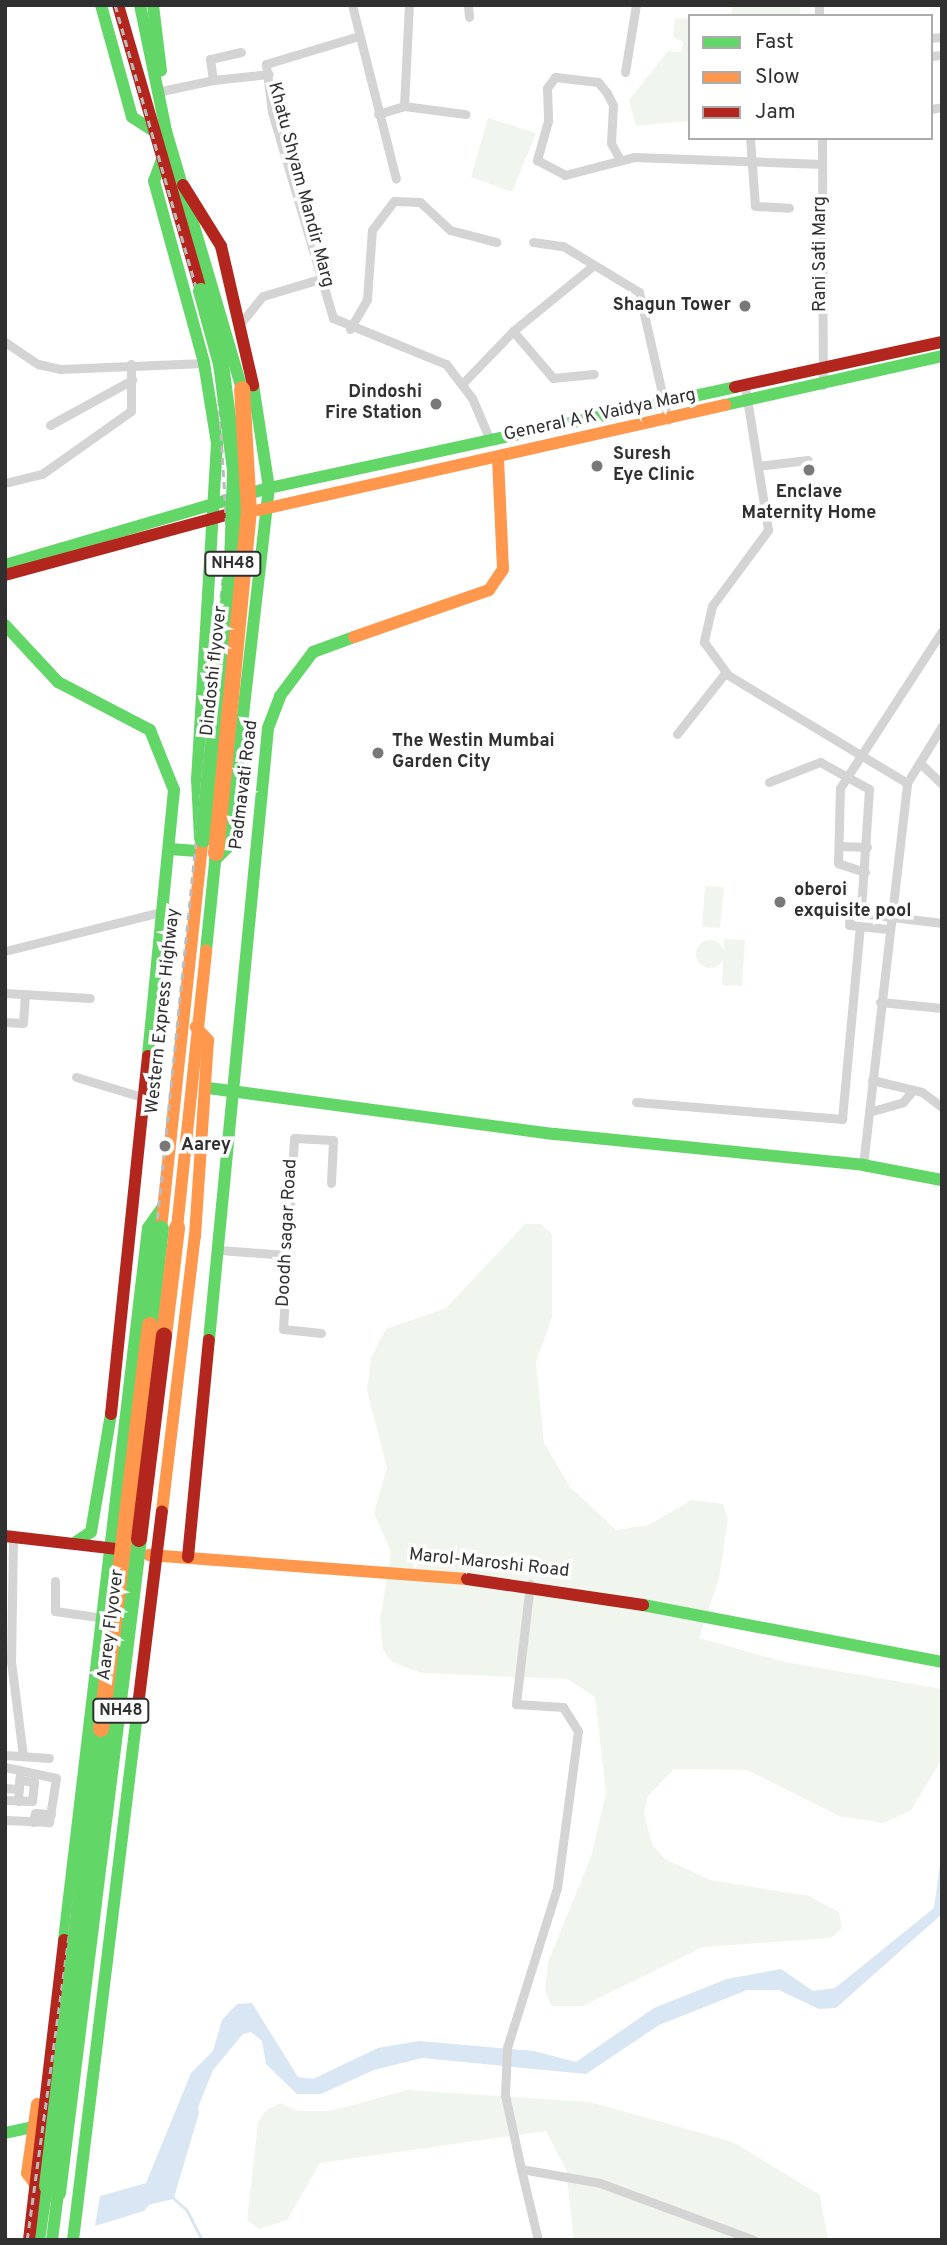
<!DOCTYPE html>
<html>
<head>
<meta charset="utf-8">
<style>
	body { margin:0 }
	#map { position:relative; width:947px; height:2245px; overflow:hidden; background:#fff; font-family:Overpass,sans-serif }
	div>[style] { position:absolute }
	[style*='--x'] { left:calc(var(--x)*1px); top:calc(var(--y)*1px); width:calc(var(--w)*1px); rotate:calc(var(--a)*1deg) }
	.green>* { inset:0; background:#f0f6ed }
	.round { border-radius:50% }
	.water>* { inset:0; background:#d9e6f3 }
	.stream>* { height:2.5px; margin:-1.25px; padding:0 1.25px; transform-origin:1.25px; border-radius:1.25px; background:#d9e6f3 }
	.river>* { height:14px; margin:-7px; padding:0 7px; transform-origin:7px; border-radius:7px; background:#d9e6f3 }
	.street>* { height:9px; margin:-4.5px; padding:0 4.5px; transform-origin:4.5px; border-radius:4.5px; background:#d4d4d4 }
	.fast>* { height:12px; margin:-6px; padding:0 6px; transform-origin:6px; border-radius:6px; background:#63d668 }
	.slow>* { height:12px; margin:-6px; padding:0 6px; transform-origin:6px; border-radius:6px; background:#ff974d }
	.jam>* { height:12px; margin:-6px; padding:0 6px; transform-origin:6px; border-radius:6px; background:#b3261e }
	.rail>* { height:2.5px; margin-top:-1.25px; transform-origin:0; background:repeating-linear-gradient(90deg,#bcbcbc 0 7px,transparent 0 12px) }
	.fast-bridge>* { height:16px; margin:-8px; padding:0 8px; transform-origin:8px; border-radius:8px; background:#63d668 }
	.slow-bridge>* { height:16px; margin:-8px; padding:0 8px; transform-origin:8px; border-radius:8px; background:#ff974d }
	.jam-bridge>* { height:16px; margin:-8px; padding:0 8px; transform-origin:8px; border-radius:8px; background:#b3261e }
	.dots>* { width:19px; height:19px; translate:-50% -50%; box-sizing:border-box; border:4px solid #fff; border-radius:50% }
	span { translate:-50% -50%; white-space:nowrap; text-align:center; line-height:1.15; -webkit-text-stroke:7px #fff; paint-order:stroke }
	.shield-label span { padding:2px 5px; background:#fff; border:2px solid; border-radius:5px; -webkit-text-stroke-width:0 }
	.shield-label { font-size:16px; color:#303030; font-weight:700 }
	.street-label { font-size:18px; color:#303030 }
	.poi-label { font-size:18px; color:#303030; font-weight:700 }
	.right { translate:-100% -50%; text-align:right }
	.left { translate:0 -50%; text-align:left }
	.frame { position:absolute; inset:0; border:7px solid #303030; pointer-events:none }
	.legend { position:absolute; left:688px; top:14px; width:245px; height:126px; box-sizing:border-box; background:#fff; border:2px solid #acacac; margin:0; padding:9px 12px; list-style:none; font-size:21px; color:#303030 }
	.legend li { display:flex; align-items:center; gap:14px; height:35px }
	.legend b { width:35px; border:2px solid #acacac }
</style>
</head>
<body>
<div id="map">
	<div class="green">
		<i style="clip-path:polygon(733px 5px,800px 5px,800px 16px,731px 16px)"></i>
		<i style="clip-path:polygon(675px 18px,690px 19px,690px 121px,636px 126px,629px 100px,668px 51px,681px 52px,683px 42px,673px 37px)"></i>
		<i style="clip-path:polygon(488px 118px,536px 133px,512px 192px,471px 177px)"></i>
		<i style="clip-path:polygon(705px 886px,724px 887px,720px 928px,702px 927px)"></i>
		<i style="clip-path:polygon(724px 939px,745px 940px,742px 986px,722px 985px)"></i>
		<i class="round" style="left:696px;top:940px;width:28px;height:28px"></i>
		<i style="clip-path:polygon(525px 1224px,541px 1224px,552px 1234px,552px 1317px,536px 1362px,544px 1443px,570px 1487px,616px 1530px,649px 1525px,691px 1500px,723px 1504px,728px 1519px,719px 1579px,699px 1638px,785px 1662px,942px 1689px,942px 1759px,911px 1810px,884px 1823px,839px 1816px,747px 1770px,674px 1769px,648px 1796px,644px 1815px,653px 1846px,665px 1859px,710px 1880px,809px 1896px,839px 1912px,842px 1928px,831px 1938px,703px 1947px,583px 2006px,552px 2006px,545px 1992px,548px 1962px,591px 1857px,606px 1793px,595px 1697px,567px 1679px,421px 1673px,392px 1662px,383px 1650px,380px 1620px,391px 1552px,374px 1513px,387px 1468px,367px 1390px,371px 1358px,386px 1329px,446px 1308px)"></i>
		<i style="clip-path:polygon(408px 2090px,590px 2102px,733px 2142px,820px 2195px,828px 2240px,574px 2240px,566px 2170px,546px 2131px,320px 2163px,287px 2220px,259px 2229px,247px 2220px,258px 2123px,266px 2110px,281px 2103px,297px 2111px,330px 2111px)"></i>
	</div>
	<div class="water">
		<i style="clip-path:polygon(942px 1851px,942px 1914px,836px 2008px,819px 2009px,779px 1990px,747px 1990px,659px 2025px,586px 2074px,422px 2058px,374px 2070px,321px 2094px,297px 2094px,266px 2064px,262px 2041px,251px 2032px,243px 2034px,213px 2070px,168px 2182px,144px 2211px,95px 2226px,100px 2196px,146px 2183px,191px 2073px,213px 2051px,222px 2020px,237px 2004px,252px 2003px,298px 2077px,313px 2079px,378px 2048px,419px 2041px,534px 2051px,576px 2062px,654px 2008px,727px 1979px,781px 1969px,813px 1991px,835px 1988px,934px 1908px)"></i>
	</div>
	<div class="stream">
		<i style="--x:168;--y:2193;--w:25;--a:42"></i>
		<i style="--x:187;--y:2210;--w:34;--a:63"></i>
	</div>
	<div class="river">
		<i style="--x:138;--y:2200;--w:31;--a:-13"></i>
		<i style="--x:168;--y:2193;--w:84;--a:-73.5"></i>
	</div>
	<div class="street">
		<i style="--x:352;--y:5;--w:179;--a:75.8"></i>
		<i style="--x:468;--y:5;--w:12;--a:85"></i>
		<i style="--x:819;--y:5;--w:11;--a:90"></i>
		<i style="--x:931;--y:38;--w:11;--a:-5"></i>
		<i style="--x:241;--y:52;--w:32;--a:167"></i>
		<i style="--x:210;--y:59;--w:21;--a:82"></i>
		<i style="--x:213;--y:80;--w:56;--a:-6.1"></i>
		<i style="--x:931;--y:56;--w:11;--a:-5"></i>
		<i style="--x:266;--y:64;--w:48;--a:82.9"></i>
		<i style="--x:272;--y:112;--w:215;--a:73.5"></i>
		<i style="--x:333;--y:318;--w:122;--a:22.2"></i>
		<i style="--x:446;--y:364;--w:43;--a:52.6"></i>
		<i style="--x:472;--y:398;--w:46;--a:66.8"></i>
		<i style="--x:266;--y:64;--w:97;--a:-16.8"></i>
		<i style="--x:625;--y:72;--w:68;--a:-80.7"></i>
		<i style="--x:157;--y:92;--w:57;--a:-12.1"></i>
		<i style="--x:404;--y:106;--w:101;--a:-87.2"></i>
		<i style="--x:931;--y:109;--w:11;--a:-10"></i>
		<i style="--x:378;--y:114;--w:27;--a:-17"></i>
		<i style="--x:404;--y:106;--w:62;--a:7.5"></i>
		<i style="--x:750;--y:138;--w:68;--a:85.8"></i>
		<i style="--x:755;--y:206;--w:34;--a:3"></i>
		<i style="--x:822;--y:138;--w:247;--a:89.8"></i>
		<i style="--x:619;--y:158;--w:17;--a:-118"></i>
		<i style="--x:611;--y:143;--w:38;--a:-87"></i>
		<i style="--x:613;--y:105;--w:13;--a:-117"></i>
		<i style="--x:607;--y:93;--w:14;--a:-129"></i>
		<i style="--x:598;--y:82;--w:43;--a:-173.4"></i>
		<i style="--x:555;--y:77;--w:14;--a:126"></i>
		<i style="--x:547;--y:88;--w:33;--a:88"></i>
		<i style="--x:548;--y:121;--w:41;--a:105.8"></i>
		<i style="--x:537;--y:160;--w:32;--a:28"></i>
		<i style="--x:565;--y:175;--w:71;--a:-14.6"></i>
		<i style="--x:634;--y:157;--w:188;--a:2.1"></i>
		<i style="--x:533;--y:242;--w:30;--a:8"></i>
		<i style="--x:563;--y:246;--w:89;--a:31.2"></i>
		<i style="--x:639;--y:292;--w:131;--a:77.2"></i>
		<i style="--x:240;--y:324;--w:36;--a:-51"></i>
		<i style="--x:263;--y:296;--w:59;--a:-16.6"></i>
		<i style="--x:350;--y:329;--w:34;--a:-60"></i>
		<i style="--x:367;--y:299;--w:69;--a:-85.9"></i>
		<i style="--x:372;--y:230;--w:36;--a:-53"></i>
		<i style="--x:394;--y:201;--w:26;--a:2"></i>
		<i style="--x:420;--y:202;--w:41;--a:43"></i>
		<i style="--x:450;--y:230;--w:48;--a:14.6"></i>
		<i style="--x:513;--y:331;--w:62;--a:49.6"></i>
		<i style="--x:553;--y:378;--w:41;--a:-5.6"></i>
		<i style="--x:5;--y:342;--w:40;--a:34"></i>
		<i style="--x:38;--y:364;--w:23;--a:13"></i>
		<i style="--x:60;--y:369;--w:144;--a:-2.4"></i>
		<i style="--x:463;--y:383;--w:72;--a:-46.1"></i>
		<i style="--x:513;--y:331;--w:104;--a:-39.2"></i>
		<i style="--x:745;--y:386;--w:146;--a:80.9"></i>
		<i style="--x:768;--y:530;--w:94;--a:126.4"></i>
		<i style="--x:712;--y:606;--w:37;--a:103"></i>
		<i style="--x:704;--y:642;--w:41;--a:54"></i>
		<i style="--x:728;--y:675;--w:209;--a:31.1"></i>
		<i style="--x:50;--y:425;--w:94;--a:-28.8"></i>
		<i style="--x:758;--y:466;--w:50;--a:-6.8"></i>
		<i style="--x:5;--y:483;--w:38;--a:-14"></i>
		<i style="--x:42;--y:474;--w:109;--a:-35.3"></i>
		<i style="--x:131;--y:411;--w:47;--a:-90"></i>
		<i style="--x:677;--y:734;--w:78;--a:-51.8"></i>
		<i style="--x:920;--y:763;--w:30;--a:44"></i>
		<i style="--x:769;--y:782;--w:55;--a:-21.4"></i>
		<i style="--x:820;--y:762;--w:56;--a:28.9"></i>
		<i style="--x:869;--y:789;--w:122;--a:93.8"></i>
		<i style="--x:840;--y:846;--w:27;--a:2"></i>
		<i style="--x:865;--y:872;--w:28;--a:-162"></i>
		<i style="--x:838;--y:863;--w:75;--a:-88.5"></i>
		<i style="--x:840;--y:788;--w:187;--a:-57"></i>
		<i style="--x:888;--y:929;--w:39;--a:-174"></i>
		<i style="--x:849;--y:925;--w:13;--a:-86"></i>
		<i style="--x:850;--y:912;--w:93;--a:6.8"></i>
		<i style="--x:5;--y:951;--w:160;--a:-14.1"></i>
		<i style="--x:5;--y:993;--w:85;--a:3.4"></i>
		<i style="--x:880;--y:1002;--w:62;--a:5.5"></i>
		<i style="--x:5;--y:1022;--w:18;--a:3"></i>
		<i style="--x:23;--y:1023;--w:28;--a:-86"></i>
		<i style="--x:76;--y:1077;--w:69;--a:16.9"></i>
		<i style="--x:872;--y:1080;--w:51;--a:13.5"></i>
		<i style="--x:922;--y:1092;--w:25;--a:37"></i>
		<i style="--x:636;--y:1102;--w:207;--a:4.7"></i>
		<i style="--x:842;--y:1119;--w:194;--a:-84.7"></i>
		<i style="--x:869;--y:1112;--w:35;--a:-16"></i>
		<i style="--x:903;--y:1102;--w:16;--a:-50"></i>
		<i style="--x:863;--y:1165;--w:385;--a:-83.4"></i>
		<i style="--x:907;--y:783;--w:67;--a:-58.4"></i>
		<i style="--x:220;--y:1250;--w:66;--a:4.3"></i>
		<i style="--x:321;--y:1333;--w:38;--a:-174"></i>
		<i style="--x:283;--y:1329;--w:191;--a:-86.7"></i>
		<i style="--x:294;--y:1138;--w:39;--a:3"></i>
		<i style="--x:333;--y:1140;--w:43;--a:92.7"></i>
		<i style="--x:13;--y:1537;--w:124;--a:90.9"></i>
		<i style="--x:11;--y:1661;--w:96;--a:82.8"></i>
		<i style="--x:55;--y:1581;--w:30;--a:90"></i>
		<i style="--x:55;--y:1611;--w:49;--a:8.1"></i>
		<i style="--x:530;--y:1584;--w:121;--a:96.7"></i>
		<i style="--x:516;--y:1704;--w:47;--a:3.7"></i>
		<i style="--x:563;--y:1707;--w:28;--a:58"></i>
		<i style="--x:578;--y:1731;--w:158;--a:97.6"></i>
		<i style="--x:557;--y:1888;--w:168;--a:107.4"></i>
		<i style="--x:507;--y:2048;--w:47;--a:92.4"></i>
		<i style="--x:505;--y:2095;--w:76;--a:77.8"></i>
		<i style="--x:521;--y:2169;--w:80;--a:10"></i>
		<i style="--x:600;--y:2183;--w:164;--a:20.3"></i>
		<i style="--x:5;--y:1755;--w:44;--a:3.9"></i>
		<i style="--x:5;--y:1767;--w:52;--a:12.2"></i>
		<i style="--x:56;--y:1778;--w:45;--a:99"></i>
		<i style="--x:49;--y:1822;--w:44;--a:-177.4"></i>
		<i style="--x:5;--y:1788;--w:14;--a:4"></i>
		<i style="--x:5;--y:1800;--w:27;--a:2"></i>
		<i style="--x:32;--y:1801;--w:19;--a:-84"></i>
		<i style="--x:34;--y:1782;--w:15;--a:-172"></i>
		<i style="--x:18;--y:1801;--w:26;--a:-86"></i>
		<i style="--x:33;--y:1822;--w:9;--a:-77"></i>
		<i style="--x:35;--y:1813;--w:16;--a:4"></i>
		<i style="--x:521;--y:2169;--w:73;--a:76.5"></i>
	</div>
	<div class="fast">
		<i style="--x:101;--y:5;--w:116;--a:74.5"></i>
		<i style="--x:132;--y:117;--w:24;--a:33"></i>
		<i style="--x:140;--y:5;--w:129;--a:78.3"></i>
		<i style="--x:166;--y:131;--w:269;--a:73.6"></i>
		<i style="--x:153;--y:5;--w:66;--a:83.1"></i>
		<i style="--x:161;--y:162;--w:20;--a:110"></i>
		<i style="--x:154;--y:181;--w:189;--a:74.6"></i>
		<i style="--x:204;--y:363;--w:81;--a:80.8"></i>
		<i style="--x:217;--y:443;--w:337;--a:93.4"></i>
		<i style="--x:197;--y:779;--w:59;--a:87.1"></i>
		<i style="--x:725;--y:405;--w:222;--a:-12.7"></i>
		<i style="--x:5;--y:565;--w:275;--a:-16.3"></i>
		<i style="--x:269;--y:488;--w:477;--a:-12.2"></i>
		<i style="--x:5;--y:625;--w:78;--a:47.1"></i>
		<i style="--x:58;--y:682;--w:104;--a:27.6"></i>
		<i style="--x:150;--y:730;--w:65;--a:68.2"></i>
		<i style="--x:174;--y:790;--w:267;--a:95.6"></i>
		<i style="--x:169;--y:849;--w:32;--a:4"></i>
		<i style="--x:215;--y:860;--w:18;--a:-45"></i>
		<i style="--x:228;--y:847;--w:361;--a:-83.5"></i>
		<i style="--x:269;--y:488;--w:104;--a:-98.8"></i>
		<i style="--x:206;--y:951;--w:99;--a:-84.2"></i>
		<i style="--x:208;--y:1088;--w:350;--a:7.6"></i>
		<i style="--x:555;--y:1134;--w:310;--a:5.7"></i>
		<i style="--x:863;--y:1165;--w:80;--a:10.8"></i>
		<i style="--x:209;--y:1340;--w:615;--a:-84.49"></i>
		<i style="--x:268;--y:728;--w:34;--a:-69"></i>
		<i style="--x:280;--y:696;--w:55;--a:-53.1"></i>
		<i style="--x:313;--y:652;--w:44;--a:-20.1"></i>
		<i style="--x:76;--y:1542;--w:18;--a:-34"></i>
		<i style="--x:91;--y:1532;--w:120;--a:-80.4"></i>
		<i style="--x:643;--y:1605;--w:304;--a:10.8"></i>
		<i style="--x:64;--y:1940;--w:717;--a:-83.27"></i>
		<i style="--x:148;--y:1228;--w:24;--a:-55"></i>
		<i style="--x:5;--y:2133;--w:35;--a:-12"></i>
		<i style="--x:39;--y:2240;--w:48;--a:-81.5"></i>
		<i style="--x:52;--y:2240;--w:47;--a:-82.7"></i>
		<i style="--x:73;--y:2240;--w:538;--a:-83.06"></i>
	</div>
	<div class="slow">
		<i style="--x:259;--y:510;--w:478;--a:-12.7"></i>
		<i style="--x:354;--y:637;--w:143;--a:-19.2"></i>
		<i style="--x:489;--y:590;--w:25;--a:-56"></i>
		<i style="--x:503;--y:569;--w:112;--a:-92.6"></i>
		<i style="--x:177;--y:1228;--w:279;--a:-84"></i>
		<i style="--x:161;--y:1229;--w:392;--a:-83.9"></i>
		<i style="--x:162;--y:1511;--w:277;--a:-83.2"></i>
		<i style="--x:195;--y:1236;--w:196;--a:-86.2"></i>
		<i style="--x:208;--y:1040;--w:18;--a:-133"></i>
		<i style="--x:149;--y:1555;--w:319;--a:4.3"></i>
		<i style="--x:37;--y:2104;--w:70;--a:98.2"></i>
		<i style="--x:27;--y:2173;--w:17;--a:54"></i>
	</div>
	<div class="jam">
		<i style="--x:118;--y:5;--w:298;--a:73.8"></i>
		<i style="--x:183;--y:185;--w:72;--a:58.1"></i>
		<i style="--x:221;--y:246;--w:143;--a:77"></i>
		<i style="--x:735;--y:387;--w:212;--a:-12.3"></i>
		<i style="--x:5;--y:575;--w:245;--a:-15.2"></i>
		<i style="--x:111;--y:1414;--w:360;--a:-84.1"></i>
		<i style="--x:5;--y:1536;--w:114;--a:6.6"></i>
		<i style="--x:188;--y:1557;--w:218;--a:-84.5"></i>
		<i style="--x:467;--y:1579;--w:178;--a:8.4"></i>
		<i style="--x:138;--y:1706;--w:196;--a:-83"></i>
		<i style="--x:29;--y:2240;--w:302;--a:-83.3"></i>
	</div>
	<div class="rail">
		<i style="--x:27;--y:2240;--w:742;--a:-82.18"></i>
		<i style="--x:128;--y:1505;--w:973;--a:-84.16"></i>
		<i style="--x:227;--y:537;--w:179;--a:-93.5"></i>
		<i style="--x:216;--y:358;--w:367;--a:-106"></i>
	</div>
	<div class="fast-bridge">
		<i style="--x:201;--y:291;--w:76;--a:74.7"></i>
		<i style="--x:221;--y:364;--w:108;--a:82.5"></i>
		<i style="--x:235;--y:471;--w:94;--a:91.8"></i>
		<i style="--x:232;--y:565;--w:276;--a:96"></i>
		<i style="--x:150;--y:1325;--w:97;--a:-83.5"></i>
		<i style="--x:47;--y:2186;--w:460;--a:-83.3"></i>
		<i style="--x:58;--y:2193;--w:659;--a:-82.94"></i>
	</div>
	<div class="slow-bridge">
		<i style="--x:216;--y:853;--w:342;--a:-84.5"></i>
		<i style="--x:249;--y:513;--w:124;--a:-93.2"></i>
		<i style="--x:164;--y:1336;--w:109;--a:-83.1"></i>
		<i style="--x:101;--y:1729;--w:407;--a:-83.1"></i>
	</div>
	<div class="jam-bridge">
		<i style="--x:139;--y:1539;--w:205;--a:-83"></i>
	</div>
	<div class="dots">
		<i style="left:745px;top:306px;background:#787878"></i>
		<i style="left:436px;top:404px;background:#787878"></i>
		<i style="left:597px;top:466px;background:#787878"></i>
		<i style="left:809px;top:470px;background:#787878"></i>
		<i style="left:378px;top:753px;background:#787878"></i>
		<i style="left:780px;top:902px;background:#787878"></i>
		<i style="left:165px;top:1146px;background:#787878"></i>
	</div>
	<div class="shield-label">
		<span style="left:233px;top:564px">NH48</span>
		<span style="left:121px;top:1711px">NH48</span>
	</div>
	<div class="street-label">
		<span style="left:300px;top:185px;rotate:75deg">Khatu Shyam Mandir Marg</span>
		<span style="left:821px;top:254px;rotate:-90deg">Rani Sati Marg</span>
		<span style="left:600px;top:416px;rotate:-12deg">General A K Vaidya Marg</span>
		<span style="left:215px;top:671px;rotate:-84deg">Dindoshi flyover</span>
		<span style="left:245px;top:785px;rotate:-83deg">Padmavati Road</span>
		<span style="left:164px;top:1011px;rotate:-84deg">Western Express Highway</span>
		<span style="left:288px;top:1233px;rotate:-87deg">Doodh sagar Road</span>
		<span style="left:489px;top:1564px;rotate:6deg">Marol-Maroshi Road</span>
		<span style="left:112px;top:1625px;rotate:-83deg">Aarey Flyover</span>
	</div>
	<div class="poi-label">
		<span class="right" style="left:731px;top:306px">Shagun Tower</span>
		<span class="right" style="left:422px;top:404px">Dindoshi<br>Fire Station</span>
		<span class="left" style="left:613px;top:466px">Suresh<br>Eye Clinic</span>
		<span style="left:809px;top:504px">Enclave<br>Maternity Home</span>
		<span class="left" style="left:392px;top:753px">The Westin Mumbai<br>Garden City</span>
		<span class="left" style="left:794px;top:902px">oberoi<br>exquisite pool</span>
		<span class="left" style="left:181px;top:1146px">Aarey</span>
	</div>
	<div class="frame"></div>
	<ul class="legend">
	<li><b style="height:9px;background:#63d668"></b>Fast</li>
	<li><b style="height:9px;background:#ff974d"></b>Slow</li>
	<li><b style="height:9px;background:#b3261e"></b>Jam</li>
	</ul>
</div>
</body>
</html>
